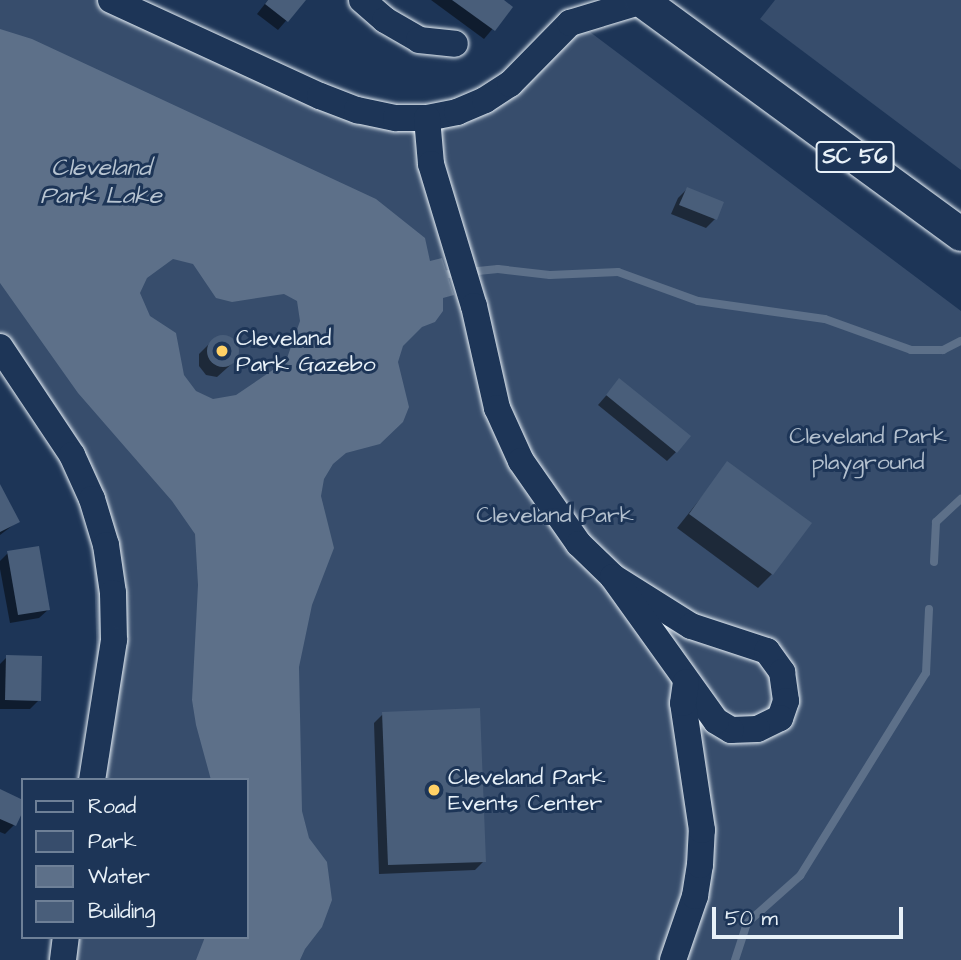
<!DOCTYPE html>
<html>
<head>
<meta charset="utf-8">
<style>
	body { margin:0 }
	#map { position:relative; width:961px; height:960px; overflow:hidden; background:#1d3557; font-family:"Architects Daughter",sans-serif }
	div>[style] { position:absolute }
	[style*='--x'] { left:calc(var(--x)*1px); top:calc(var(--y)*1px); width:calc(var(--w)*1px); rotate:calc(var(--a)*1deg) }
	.green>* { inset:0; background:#374d6c }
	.water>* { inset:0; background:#5d7089 }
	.shadow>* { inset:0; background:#0007 }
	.stream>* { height:8px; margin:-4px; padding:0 4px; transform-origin:4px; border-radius:4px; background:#5d7089 }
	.building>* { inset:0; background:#495e7a }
	.round { border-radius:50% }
	.roads { filter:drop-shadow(0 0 2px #e8f1f8) drop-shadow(0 0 2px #e8f1f8) }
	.minor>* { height:26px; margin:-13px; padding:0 13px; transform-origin:13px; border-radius:13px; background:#1d3557 }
	.major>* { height:33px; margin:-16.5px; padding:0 16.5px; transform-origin:16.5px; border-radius:16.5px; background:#1d3557 }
	.dots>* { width:19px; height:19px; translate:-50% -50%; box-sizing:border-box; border:4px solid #1d3557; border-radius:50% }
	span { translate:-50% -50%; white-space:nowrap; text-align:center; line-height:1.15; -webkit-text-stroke:6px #1d3557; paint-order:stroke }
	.shield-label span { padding:2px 5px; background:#1d3557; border:2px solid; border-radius:5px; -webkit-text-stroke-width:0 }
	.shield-label { font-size:21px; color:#e8f1f8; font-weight:700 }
	.poi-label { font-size:23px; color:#e8f1f8 }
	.left { translate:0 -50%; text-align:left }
	.park-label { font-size:23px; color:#b3c0ce }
	.water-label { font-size:24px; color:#b7c4d1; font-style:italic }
	.legend { position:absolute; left:21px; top:778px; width:228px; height:161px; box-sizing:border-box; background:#1d3557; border:2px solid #6e8097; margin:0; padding:9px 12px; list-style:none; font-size:21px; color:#e8f1f8 }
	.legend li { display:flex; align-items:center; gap:14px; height:35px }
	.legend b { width:35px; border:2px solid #6e8097 }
	.scale { position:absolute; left:712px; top:907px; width:191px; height:32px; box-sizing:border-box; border:4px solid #e8f1f8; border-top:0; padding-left:9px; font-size:21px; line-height:24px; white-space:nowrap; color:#e8f1f8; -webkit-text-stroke:5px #1d3557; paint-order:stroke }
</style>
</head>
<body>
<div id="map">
	<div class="green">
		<i style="clip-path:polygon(0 0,105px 0,320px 96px,457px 112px,574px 20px,961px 311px,961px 960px,70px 960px,73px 937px,247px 937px,247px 780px,94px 780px,99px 737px,92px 499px,0 359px)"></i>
		<i style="clip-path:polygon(775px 0,961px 0,961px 170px,760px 19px)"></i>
	</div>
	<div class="water">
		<i style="clip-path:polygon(evenodd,0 29px,32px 39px,376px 199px,425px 238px,430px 261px,442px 258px,454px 295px,443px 298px,443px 311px,435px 322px,422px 327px,403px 346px,398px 362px,409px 407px,403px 422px,380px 444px,346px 453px,333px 464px,324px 479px,321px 496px,334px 548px,312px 605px,299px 667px,302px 811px,309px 838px,327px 862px,332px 900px,322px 927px,305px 949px,300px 960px,196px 960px,205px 937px,247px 937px,247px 780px,211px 780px,196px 725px,192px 700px,198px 585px,195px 534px,172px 501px,78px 393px,0 283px,0 29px,173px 259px,193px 264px,216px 298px,232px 302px,284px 294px,297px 301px,300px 321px,286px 361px,236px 395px,213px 399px,196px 391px,184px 375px,176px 333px,150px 316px,140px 293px,147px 278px,173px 259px)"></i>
	</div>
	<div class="shadow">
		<i style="clip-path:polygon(268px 0,304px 0,278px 30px,257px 14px)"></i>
		<i style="clip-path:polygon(431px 0,501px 0,511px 7px,484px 39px)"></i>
		<i style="clip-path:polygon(687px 189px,715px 219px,706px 228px,671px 214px,678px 198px)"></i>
		<i style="clip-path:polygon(228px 336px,236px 346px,236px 360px,217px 377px,206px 375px,199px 366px,199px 354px,216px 337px)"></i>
		<i style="clip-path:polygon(611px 390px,676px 452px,667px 461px,598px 405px)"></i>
		<i style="clip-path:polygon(728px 464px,772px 574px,758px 588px,677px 528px)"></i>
		<i style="clip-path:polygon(0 487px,17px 522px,0 535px)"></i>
		<i style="clip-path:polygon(8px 553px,49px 609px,39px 618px,10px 623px,0 569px,0 561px)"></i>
		<i style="clip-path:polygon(7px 657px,39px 700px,30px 709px,0 709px,0 664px)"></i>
		<i style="clip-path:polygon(383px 714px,484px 861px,475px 870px,379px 874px,374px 723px)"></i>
		<i style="clip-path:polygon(0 791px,14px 825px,5px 834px,0 832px)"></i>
	</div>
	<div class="stream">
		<i style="--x:448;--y:274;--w:50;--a:-5.7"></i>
		<i style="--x:498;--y:269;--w:52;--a:6.6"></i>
		<i style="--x:550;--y:275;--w:68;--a:-2.5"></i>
		<i style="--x:618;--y:272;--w:85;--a:19.9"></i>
		<i style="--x:698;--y:301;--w:128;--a:8.1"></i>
		<i style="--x:825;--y:319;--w:91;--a:19.8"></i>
		<i style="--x:911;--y:350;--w:32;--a:0"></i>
		<i style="--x:943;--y:350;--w:20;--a:-27"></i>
		<i style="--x:934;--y:562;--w:40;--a:-87.1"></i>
		<i style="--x:936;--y:522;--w:34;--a:-43"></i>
		<i style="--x:735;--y:960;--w:39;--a:-72"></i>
		<i style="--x:747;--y:923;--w:71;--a:-41.6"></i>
		<i style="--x:800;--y:876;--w:239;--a:-58.2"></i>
		<i style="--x:926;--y:673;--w:64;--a:-87.3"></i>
	</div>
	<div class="building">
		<i style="clip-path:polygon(268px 0,306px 0,288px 22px,265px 4px)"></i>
		<i style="clip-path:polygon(452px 0,504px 0,513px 7px,495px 31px)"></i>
		<i style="clip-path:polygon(687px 187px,724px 202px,717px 220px,679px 205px)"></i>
		<i class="round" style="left:207px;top:335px;width:32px;height:32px"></i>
		<i style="clip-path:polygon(619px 378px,691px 436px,677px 453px,606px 395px)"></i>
		<i style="clip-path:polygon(727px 461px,812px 523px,773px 575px,689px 514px)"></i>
		<i style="clip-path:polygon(0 484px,20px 522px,0 532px)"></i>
		<i style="clip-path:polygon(39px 546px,50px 610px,18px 615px,7px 551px)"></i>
		<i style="clip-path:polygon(6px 655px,42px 656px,41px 701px,5px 700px)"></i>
		<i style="clip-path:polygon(480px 708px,486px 862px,388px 865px,382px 712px)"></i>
		<i style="clip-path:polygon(0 789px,23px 800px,23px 811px,16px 826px,0 819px)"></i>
	</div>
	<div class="roads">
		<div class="minor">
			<i style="--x:111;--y:0;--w:230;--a:24.7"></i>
			<i style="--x:320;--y:96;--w:40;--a:21"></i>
			<i style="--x:357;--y:110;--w:40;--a:12"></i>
			<i style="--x:396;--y:118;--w:31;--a:0"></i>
			<i style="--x:427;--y:118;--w:31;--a:-11"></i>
			<i style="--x:457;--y:112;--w:30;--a:-23"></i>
			<i style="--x:485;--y:100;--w:30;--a:-33"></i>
			<i style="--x:510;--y:84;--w:86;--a:-45.5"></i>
			<i style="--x:570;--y:23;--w:79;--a:-16.8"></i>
			<i style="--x:362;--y:0;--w:30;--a:41"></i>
			<i style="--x:385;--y:20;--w:39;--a:30"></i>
			<i style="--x:419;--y:40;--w:36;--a:6"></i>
			<i style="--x:427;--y:118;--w:46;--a:85"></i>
			<i style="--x:431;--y:164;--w:148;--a:73.2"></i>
			<i style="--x:474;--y:306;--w:105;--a:77.3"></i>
			<i style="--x:497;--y:408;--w:58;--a:65.6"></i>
			<i style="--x:521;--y:461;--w:101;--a:55.1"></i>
			<i style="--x:579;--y:544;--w:47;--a:44.1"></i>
			<i style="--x:613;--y:577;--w:92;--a:32.1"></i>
			<i style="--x:691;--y:626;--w:80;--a:18.2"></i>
			<i style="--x:767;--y:651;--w:26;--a:54"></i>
			<i style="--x:782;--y:672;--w:29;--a:82"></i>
			<i style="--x:786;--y:701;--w:18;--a:109"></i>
			<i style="--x:780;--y:718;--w:25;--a:154"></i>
			<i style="--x:757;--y:729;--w:26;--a:178"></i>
			<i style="--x:731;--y:730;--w:17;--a:-149"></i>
			<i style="--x:716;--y:721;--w:177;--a:-125.6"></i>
			<i style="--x:0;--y:347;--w:130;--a:56.3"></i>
			<i style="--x:72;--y:455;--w:48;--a:65.6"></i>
			<i style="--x:92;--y:499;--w:48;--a:73.1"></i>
			<i style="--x:106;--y:545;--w:49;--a:81.7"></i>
			<i style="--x:113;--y:593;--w:47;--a:88.8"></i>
			<i style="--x:114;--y:640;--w:142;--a:98.9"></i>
			<i style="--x:63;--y:960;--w:23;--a:-83"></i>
			<i style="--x:673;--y:960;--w:68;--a:-71"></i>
			<i style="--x:695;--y:896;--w:31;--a:-81"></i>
			<i style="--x:700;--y:865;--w:35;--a:-87"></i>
			<i style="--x:702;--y:830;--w:128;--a:-98.5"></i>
			<i style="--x:683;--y:703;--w:21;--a:-82"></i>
		</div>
		<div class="major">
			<i style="--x:641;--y:0;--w:396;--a:36.2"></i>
		</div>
	</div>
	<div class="dots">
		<i style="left:222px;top:351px;background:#ffd166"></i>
		<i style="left:434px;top:790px;background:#ffd166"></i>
	</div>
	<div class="shield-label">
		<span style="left:855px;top:157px">SC 56</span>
	</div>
	<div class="poi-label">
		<span class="left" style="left:236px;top:351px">Cleveland<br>Park Gazebo</span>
		<span class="left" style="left:448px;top:790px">Cleveland Park<br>Events Center</span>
	</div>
	<div class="park-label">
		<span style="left:868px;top:449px">Cleveland Park<br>playground</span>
		<span style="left:555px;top:515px">Cleveland Park</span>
	</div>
	<div class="water-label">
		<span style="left:101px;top:183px">Cleveland<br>Park Lake</span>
	</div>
	<ul class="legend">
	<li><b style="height:9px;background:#1d3557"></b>Road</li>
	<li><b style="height:19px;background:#374d6c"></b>Park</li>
	<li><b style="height:19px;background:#5d7089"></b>Water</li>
	<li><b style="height:19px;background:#495e7a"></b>Building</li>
	</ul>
	<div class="scale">50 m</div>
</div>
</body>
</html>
